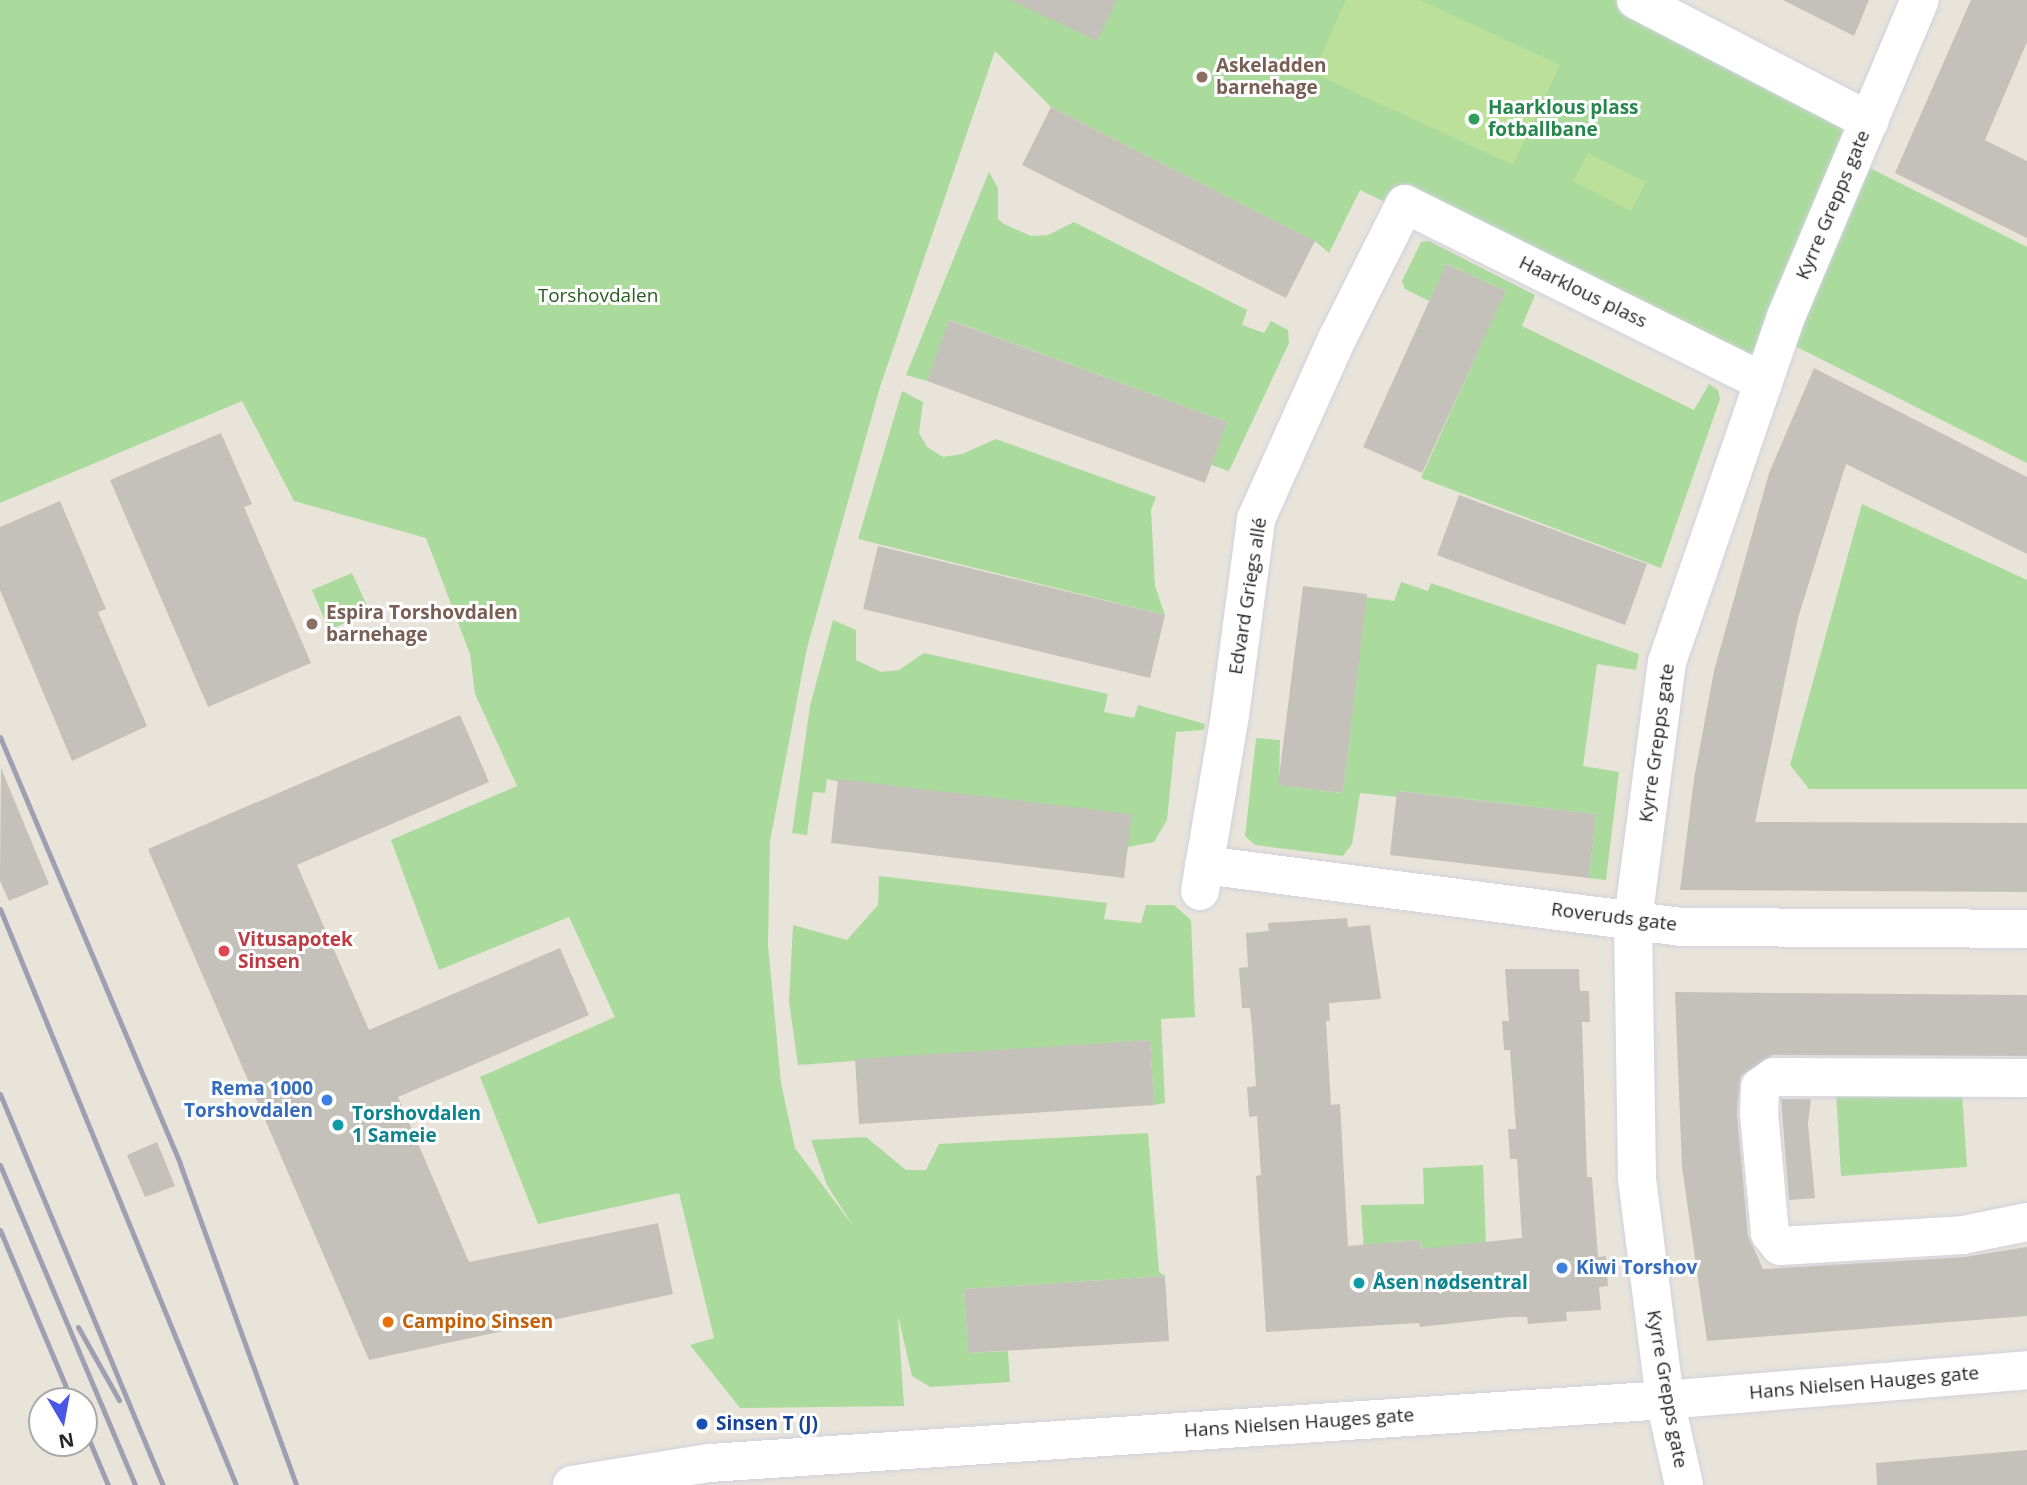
<!DOCTYPE html>
<html>
<head>
<meta charset="utf-8">
<style>
	body { margin:0 }
	#map { position:relative; width:2027px; height:1485px; overflow:hidden; background:#e9e4da; font-family:"Open Sans",sans-serif }
	div>[style] { position:absolute }
	[style*='--x'] { left:calc(var(--x)*1px); top:calc(var(--y)*1px); width:calc(var(--w)*1px); rotate:calc(var(--a)*1deg) }
	.green>* { inset:0; background:#aada9c }
	.pitch>* { inset:0; background:#bae099 }
	.building>* { inset:0; background:#c4c1ba }
	.roads { filter:drop-shadow(0 0 2px #d0d1df) drop-shadow(0 0 2px #d0d1df) }
	.street>* { height:38px; margin:-19px; padding:0 19px; transform-origin:19px; border-radius:19px; background:#fff }
	.secondary>* { height:38px; margin:-19px; padding:0 19px; transform-origin:19px; border-radius:19px; background:#fff }
	.rail>* { height:5px; margin:-2.5px; padding:0 2.5px; transform-origin:2.5px; border-radius:2.5px; background:#9e9fb0 }
	.dots>* { width:19px; height:19px; translate:-50% -50%; box-sizing:border-box; border:4px solid #fff; border-radius:50% }
	span { translate:-50% -50%; white-space:nowrap; text-align:center; line-height:1.15; -webkit-text-stroke:6px #fff; paint-order:stroke }
	.education-label { font-size:19px; color:#785e54; font-weight:700 }
	.left { translate:0 -50%; text-align:left }
	.leisure-label { font-size:19px; color:#27864d; font-weight:700 }
	.street-label { font-size:19px; color:#272727 }
	.park-label { font-size:19px; color:#265c20 }
	.health-label { font-size:19px; color:#be3a42; font-weight:700 }
	.shop-label { font-size:19px; color:#366cbe; font-weight:700 }
	.right { translate:-100% -50%; text-align:right }
	.culture-label { font-size:19px; color:#0d838f; font-weight:700 }
	.food-label { font-size:19px; color:#c56008; font-weight:700 }
	.transit-label { font-size:19px; color:#164399; font-weight:700 }
	.north { position:absolute; left:28px; top:1387px; width:70px; height:70px; box-sizing:border-box; background:#fff; border:2px solid #a9a9a9; border-radius:50%; rotate:170deg; font-size:19px; font-weight:700; line-height:28px; text-align:center; color:#272727 }
	.north::after { content:''; display:block; margin:auto; width:24px; height:32px; background:#4a56e6; clip-path:polygon(50% 0,100% 100%,50% 72%,0 100%) }
</style>
</head>
<body>
<div id="map">
	<div class="green">
		<i style="clip-path:polygon(0 0,1620px 0,1869px 121px,1852px 159px,2027px 247px,2027px 463px,1779px 338px,1762px 381px,1360px 190px,1329px 253px,1315px 241px,1051px 107px,995px 51px,880px 387px,807px 648px,770px 841px,768px 945px,781px 1083px,795px 1148px,853px 1226px,827px 1185px,811px 1140px,866px 1137px,906px 1170px,926px 1170px,939px 1144px,1148px 1133px,1159px 1272px,1165px 1276px,964px 1289px,968px 1353px,1008px 1351px,1010px 1382px,930px 1387px,912px 1376px,898px 1316px,904px 1406px,740px 1408px,690px 1345px,714px 1338px,679px 1193px,538px 1224px,480px 1077px,615px 1017px,569px 917px,439px 970px,391px 840px,517px 786px,475px 694px,470px 654px,426px 538px,294px 501px,242px 401px,0 503px)"></i>
		<i style="clip-path:polygon(989px 172px,998px 188px,998px 219px,1004px 224px,1031px 236px,1048px 235px,1074px 222px,1247px 310px,1242px 325px,1264px 333px,1271px 321px,1288px 330px,1289px 343px,1229px 471px,1211px 465px,1227px 422px,950px 320px,927px 381px,906px 375px)"></i>
		<i style="clip-path:polygon(1429px 241px,1535px 295px,1522px 326px,1694px 410px,1709px 384px,1718px 390px,1720px 399px,1661px 568px,1421px 478px,1505px 291px,1447px 264px,1429px 301px,1405px 289px,1402px 281px,1421px 242px)"></i>
		<i style="clip-path:polygon(902px 391px,923px 402px,919px 433px,927px 447px,943px 457px,962px 454px,996px 439px,1156px 497px,1151px 510px,1155px 586px,1165px 615px,858px 539px)"></i>
		<i style="clip-path:polygon(1862px 504px,2027px 580px,2027px 789px,1809px 789px,1790px 765px)"></i>
		<i style="clip-path:polygon(352px 573px,370px 612px,329px 630px,312px 590px)"></i>
		<i style="clip-path:polygon(1401px 582px,1428px 591px,1431px 583px,1639px 654px,1636px 670px,1597px 664px,1583px 766px,1619px 772px,1606px 880px,1589px 878px,1596px 814px,1398px 791px,1397px 797px,1360px 793px,1352px 844px,1343px 856px,1255px 845px,1245px 836px,1256px 738px,1280px 740px,1279px 785px,1343px 793px,1366px 597px,1394px 601px)"></i>
		<i style="clip-path:polygon(833px 620px,856px 630px,856px 660px,881px 672px,899px 670px,924px 653px,1108px 694px,1104px 712px,1134px 718px,1138px 705px,1205px 724px,1204px 730px,1176px 732px,1167px 820px,1154px 842px,1128px 847px,827px 779px,825px 793px,813px 792px,807px 835px,792px 833px,810px 706px)"></i>
		<i style="clip-path:polygon(879px 876px,1107px 903px,1104px 919px,1141px 923px,1146px 905px,1174px 905px,1191px 920px,1195px 1017px,1161px 1019px,1165px 1103px,1154px 1105px,1150px 1040px,798px 1065px,789px 1002px,793px 925px,847px 940px,878px 905px)"></i>
		<i style="clip-path:polygon(1836px 1092px,1962px 1093px,1967px 1167px,1841px 1176px)"></i>
		<i style="clip-path:polygon(1483px 1165px,1486px 1244px,1422px 1253px,1420px 1240px,1392px 1242px,1364px 1253px,1361px 1205px,1424px 1204px,1423px 1168px)"></i>
	</div>
	<div class="pitch">
		<i style="clip-path:polygon(1346px 0,1420px 0,1560px 65px,1513px 165px,1313px 73px)"></i>
		<i style="clip-path:polygon(1588px 153px,1646px 182px,1631px 211px,1573px 181px)"></i>
	</div>
	<div class="building">
		<i style="clip-path:polygon(1010px 0,1117px 0,1097px 41px)"></i>
		<i style="clip-path:polygon(1783px 0,1869px 0,1854px 36px)"></i>
		<i style="clip-path:polygon(1971px 0,2027px 0,2027px 42px,1985px 140px,2027px 161px,2027px 238px,1895px 173px)"></i>
		<i style="clip-path:polygon(1051px 107px,1315px 241px,1286px 298px,1022px 165px)"></i>
		<i style="clip-path:polygon(1446px 264px,1506px 291px,1422px 473px,1363px 447px)"></i>
		<i style="clip-path:polygon(949px 320px,1227px 422px,1205px 483px,927px 381px)"></i>
		<i style="clip-path:polygon(1814px 368px,2027px 477px,2027px 554px,1846px 464px,1798px 618px,1755px 822px,2027px 823px,2027px 892px,1680px 890px,1694px 779px,1714px 671px,1769px 473px)"></i>
		<i style="clip-path:polygon(221px 433px,252px 504px,244px 507px,311px 663px,208px 707px,110px 480px)"></i>
		<i style="clip-path:polygon(1459px 495px,1647px 564px,1625px 625px,1437px 555px)"></i>
		<i style="clip-path:polygon(60px 501px,106px 609px,98px 612px,147px 726px,72px 761px,0 590px,0 527px)"></i>
		<i style="clip-path:polygon(878px 546px,1165px 615px,1150px 678px,863px 609px)"></i>
		<i style="clip-path:polygon(1303px 586px,1367px 594px,1343px 793px,1278px 785px)"></i>
		<i style="clip-path:polygon(460px 715px,489px 782px,297px 865px,369px 1030px,560px 948px,589px 1015px,398px 1097px,469px 1262px,658px 1223px,673px 1294px,369px 1360px,148px 849px)"></i>
		<i style="clip-path:polygon(1px 768px,49px 884px,9px 901px,0 881px)"></i>
		<i style="clip-path:polygon(838px 779px,1132px 814px,1124px 878px,831px 843px)"></i>
		<i style="clip-path:polygon(1397px 791px,1596px 814px,1589px 878px,1390px 855px)"></i>
		<i style="clip-path:polygon(1347px 918px,1348px 927px,1370px 925px,1381px 999px,1329px 1003px,1330px 1021px,1326px 1021px,1331px 1105px,1340px 1104px,1348px 1246px,1420px 1240px,1421px 1249px,1522px 1238px,1517px 1159px,1510px 1159px,1508px 1129px,1516px 1129px,1510px 1050px,1504px 1050px,1502px 1021px,1509px 1021px,1505px 969px,1579px 969px,1580px 991px,1589px 991px,1590px 1022px,1582px 1022px,1587px 1177px,1592px 1177px,1598px 1257px,1606px 1256px,1608px 1286px,1599px 1287px,1601px 1310px,1566px 1312px,1567px 1321px,1528px 1324px,1527px 1317px,1510px 1317px,1420px 1327px,1419px 1323px,1266px 1332px,1256px 1176px,1261px 1175px,1257px 1116px,1249px 1117px,1247px 1087px,1256px 1086px,1252px 1026px,1250px 1008px,1242px 1008px,1239px 968px,1248px 967px,1246px 933px,1269px 931px,1268px 923px)"></i>
		<i style="clip-path:polygon(1675px 992px,2027px 995px,2027px 1056px,1773px 1055px,1741px 1076px,1737px 1112px,1748px 1235px,1763px 1269px,1964px 1257px,2027px 1247px,2027px 1316px,1707px 1341px,1682px 1167px)"></i>
		<i style="clip-path:polygon(1150px 1040px,1154px 1105px,859px 1124px,855px 1059px)"></i>
		<i style="clip-path:polygon(1781px 1099px,1811px 1099px,1808px 1124px,1815px 1198px,1789px 1200px)"></i>
		<i style="clip-path:polygon(157px 1142px,175px 1186px,145px 1197px,127px 1155px)"></i>
		<i style="clip-path:polygon(1165px 1276px,1169px 1341px,968px 1353px,964px 1289px)"></i>
		<i style="clip-path:polygon(2027px 1450px,2027px 1485px,1877px 1485px,1876px 1463px)"></i>
	</div>
	<div class="roads">
		<div class="street">
			<i style="--x:1636;--y:0;--w:263;--a:27.4"></i>
			<i style="--x:1204;--y:865;--w:482;--a:7.4"></i>
			<i style="--x:1682;--y:927;--w:345;--a:0.3"></i>
			<i style="--x:1200;--y:891;--w:179;--a:-80.3"></i>
			<i style="--x:1230;--y:715;--w:198;--a:-82.4"></i>
			<i style="--x:1256;--y:519;--w:197;--a:-65.8"></i>
			<i style="--x:1337;--y:339;--w:151;--a:-63.3"></i>
			<i style="--x:1405;--y:204;--w:398;--a:26.4"></i>
			<i style="--x:2027;--y:1078;--w:253;--a:-179.8"></i>
			<i style="--x:1774;--y:1077;--w:17;--a:144"></i>
			<i style="--x:1760;--y:1087;--w:26;--a:92"></i>
			<i style="--x:1759;--y:1113;--w:121;--a:84.8"></i>
			<i style="--x:1770;--y:1233;--w:16;--a:52"></i>
			<i style="--x:1780;--y:1246;--w:183;--a:-3.4"></i>
			<i style="--x:1963;--y:1235;--w:65;--a:-11.5"></i>
			<i style="--x:1684;--y:1485;--w:87;--a:-102.6"></i>
			<i style="--x:1665;--y:1400;--w:225;--a:-97.2"></i>
			<i style="--x:1637;--y:1177;--w:257;--a:-90.9"></i>
			<i style="--x:1633;--y:920;--w:260;--a:-82.5"></i>
			<i style="--x:1667;--y:662;--w:363;--a:-71"></i>
			<i style="--x:1785;--y:319;--w:346;--a:-67.1"></i>
		</div>
		<div class="secondary">
			<i style="--x:572;--y:1485;--w:140;--a:-9.1"></i>
			<i style="--x:710;--y:1463;--w:957;--a:-3.77"></i>
			<i style="--x:1665;--y:1400;--w:363;--a:-4.7"></i>
		</div>
	</div>
	<div class="rail">
		<i style="--x:0;--y:737;--w:463;--a:67.1"></i>
		<i style="--x:180;--y:1164;--w:341;--a:70.1"></i>
		<i style="--x:0;--y:909;--w:622;--a:67.72"></i>
		<i style="--x:0;--y:1094;--w:424;--a:67.4"></i>
		<i style="--x:0;--y:1165;--w:347;--a:67.1"></i>
		<i style="--x:0;--y:1230;--w:186;--a:67.2"></i>
		<i style="--x:78;--y:1327;--w:84;--a:60.7"></i>
		<i style="--x:84;--y:1428;--w:62;--a:67.2"></i>
	</div>
	<div class="dots">
		<i style="left:1202px;top:77px;background:#8d6e63"></i>
		<i style="left:1474px;top:119px;background:#2e9e5b"></i>
		<i style="left:312px;top:624px;background:#8d6e63"></i>
		<i style="left:224px;top:951px;background:#e0444e"></i>
		<i style="left:327px;top:1100px;background:#3f7fe0"></i>
		<i style="left:338px;top:1125px;background:#0f9aa8"></i>
		<i style="left:1562px;top:1268px;background:#3f7fe0"></i>
		<i style="left:1359px;top:1283px;background:#0f9aa8"></i>
		<i style="left:388px;top:1322px;background:#e8710a"></i>
		<i style="left:702px;top:1424px;background:#1a4fb4"></i>
	</div>
	<div class="education-label">
		<span class="left" style="left:1216px;top:77px">Askeladden<br>barnehage</span>
		<span class="left" style="left:326px;top:624px">Espira Torshovdalen<br>barnehage</span>
	</div>
	<div class="leisure-label">
		<span class="left" style="left:1488px;top:119px">Haarklous plass<br>fotballbane</span>
	</div>
	<div class="street-label">
		<span style="left:1833px;top:205px;rotate:-67deg">Kyrre Grepps gate</span>
		<span style="left:1583px;top:292px;rotate:26deg">Haarklous plass</span>
		<span style="left:1248px;top:596px;rotate:-81deg">Edvard Griegs allé</span>
		<span style="left:1657px;top:743px;rotate:-82deg">Kyrre Grepps gate</span>
		<span style="left:1614px;top:917px;rotate:7deg">Roveruds gate</span>
		<span style="left:1864px;top:1383px;rotate:-5deg">Hans Nielsen Hauges gate</span>
		<span style="left:1667px;top:1389px;rotate:80deg">Kyrre Grepps gate</span>
		<span style="left:1299px;top:1423px;rotate:-4deg">Hans Nielsen Hauges gate</span>
	</div>
	<div class="park-label">
		<span style="left:598px;top:296px">Torshovdalen</span>
	</div>
	<div class="health-label">
		<span class="left" style="left:238px;top:951px">Vitusapotek<br>Sinsen</span>
	</div>
	<div class="shop-label">
		<span class="right" style="left:313px;top:1100px">Rema 1000<br>Torshovdalen</span>
		<span class="left" style="left:1576px;top:1268px">Kiwi Torshov</span>
	</div>
	<div class="culture-label">
		<span class="left" style="left:352px;top:1125px">Torshovdalen<br>1 Sameie</span>
		<span class="left" style="left:1373px;top:1283px">Åsen nødsentral</span>
	</div>
	<div class="food-label">
		<span class="left" style="left:402px;top:1322px">Campino Sinsen</span>
	</div>
	<div class="transit-label">
		<span class="left" style="left:716px;top:1424px">Sinsen T (J)</span>
	</div>
	<div class="north">N</div>
</div>
</body>
</html>
